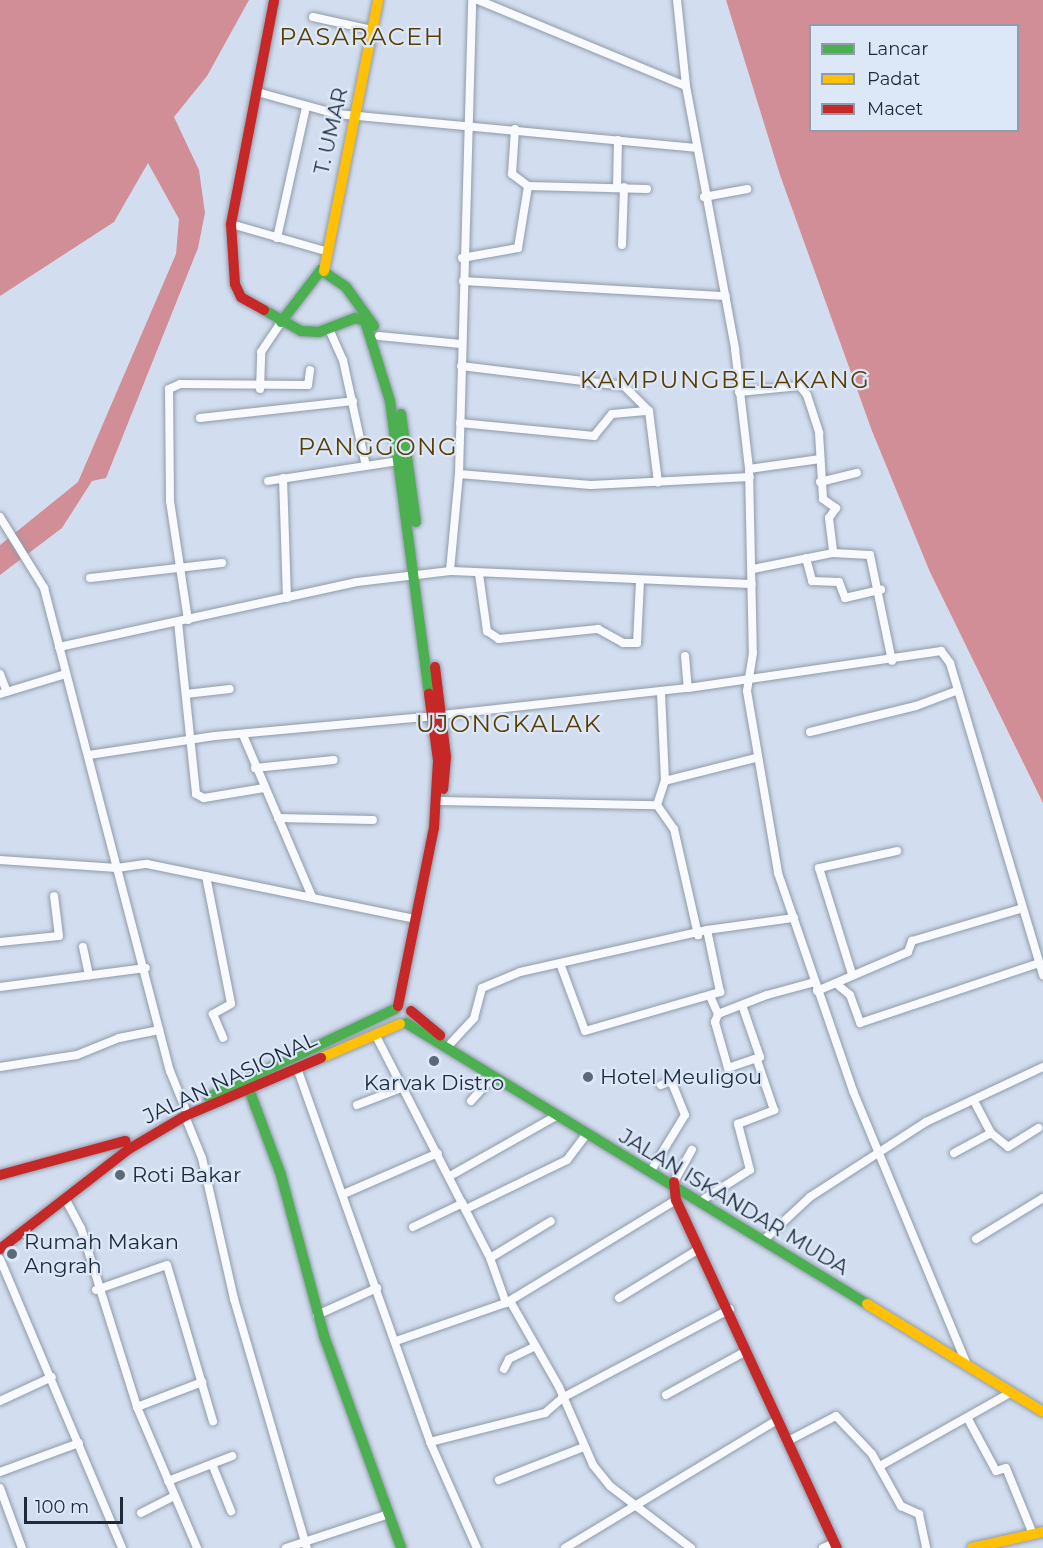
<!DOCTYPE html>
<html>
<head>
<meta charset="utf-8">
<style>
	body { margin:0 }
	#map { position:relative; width:1043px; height:1548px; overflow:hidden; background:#d2def0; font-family:Montserrat,sans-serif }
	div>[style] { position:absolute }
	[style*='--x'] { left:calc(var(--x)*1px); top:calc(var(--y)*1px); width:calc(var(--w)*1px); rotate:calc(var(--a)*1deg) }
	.water>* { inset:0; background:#d18e96 }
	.roads { filter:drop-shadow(0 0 2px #909aa8) drop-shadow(0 0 2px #909aa8) }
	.street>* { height:8px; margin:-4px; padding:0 4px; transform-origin:4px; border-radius:4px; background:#f8fafd }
	.fast>* { height:10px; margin:-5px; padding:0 5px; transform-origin:5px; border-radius:5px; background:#4caf50 }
	.slow>* { height:10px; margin:-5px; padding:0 5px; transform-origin:5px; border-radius:5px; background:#ffc107 }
	.jam>* { height:10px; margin:-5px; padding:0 5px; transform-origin:5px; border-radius:5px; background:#c62828 }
	.dots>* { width:16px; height:16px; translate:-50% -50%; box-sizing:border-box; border:3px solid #dce7f8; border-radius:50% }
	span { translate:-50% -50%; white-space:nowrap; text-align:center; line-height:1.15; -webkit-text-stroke:4.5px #dce7f8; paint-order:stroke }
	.street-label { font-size:21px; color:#1e2939 }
	.poi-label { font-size:21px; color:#1e2939 }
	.left { translate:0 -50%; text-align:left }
	.quarter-label { font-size:24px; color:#5a3d00; letter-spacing:1.5px }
	.legend { position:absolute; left:809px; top:24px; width:210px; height:108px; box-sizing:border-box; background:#dce7f8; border:2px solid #909bac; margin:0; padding:8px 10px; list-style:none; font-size:18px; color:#1e2939 }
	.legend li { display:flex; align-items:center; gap:12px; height:30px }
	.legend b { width:30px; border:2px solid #909bac }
	.scale { position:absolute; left:24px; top:1497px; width:99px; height:27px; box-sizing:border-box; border:3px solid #1e2939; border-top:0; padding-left:8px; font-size:18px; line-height:21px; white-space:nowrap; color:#1e2939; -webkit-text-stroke:4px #dce7f8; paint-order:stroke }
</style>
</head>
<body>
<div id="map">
	<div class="water">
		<i style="clip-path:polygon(0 0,249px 0,207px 76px,174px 117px,199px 170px,205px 213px,198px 248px,106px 478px,92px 481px,62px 528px,0 575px,0 545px,78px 482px,176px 254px,179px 219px,148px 163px,114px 222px,0 296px)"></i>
		<i style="clip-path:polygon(evenodd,726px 0,1043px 0,1043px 803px,930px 572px,872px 431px,780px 175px,726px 0,810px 26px,1018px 26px,1018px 130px,810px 130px,810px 26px)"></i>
	</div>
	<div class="roads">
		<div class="street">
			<i style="--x:478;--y:0;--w:225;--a:22.5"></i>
			<i style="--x:677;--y:0;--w:86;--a:84"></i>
			<i style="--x:686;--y:86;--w:268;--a:79.4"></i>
			<i style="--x:735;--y:349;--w:121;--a:83.3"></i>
			<i style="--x:749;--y:469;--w:184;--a:88.8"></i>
			<i style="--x:753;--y:653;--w:38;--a:99"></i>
			<i style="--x:747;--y:691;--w:185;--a:80.3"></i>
			<i style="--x:778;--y:873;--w:231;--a:71"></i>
			<i style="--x:853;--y:1091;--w:295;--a:67.4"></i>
			<i style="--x:313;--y:17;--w:60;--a:12.4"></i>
			<i style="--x:257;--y:92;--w:83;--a:15.4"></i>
			<i style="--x:337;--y:114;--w:360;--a:5.4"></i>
			<i style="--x:515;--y:129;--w:45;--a:93.8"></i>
			<i style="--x:512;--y:174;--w:20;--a:37"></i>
			<i style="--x:528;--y:186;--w:119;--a:1.4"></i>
			<i style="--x:617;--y:187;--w:47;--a:-88.8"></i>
			<i style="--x:704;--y:197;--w:44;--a:-10.5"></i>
			<i style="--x:231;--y:224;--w:98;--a:16"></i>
			<i style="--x:277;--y:238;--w:134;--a:-77.5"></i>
			<i style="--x:622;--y:245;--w:58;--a:-88"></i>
			<i style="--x:462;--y:258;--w:57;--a:-10.1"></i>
			<i style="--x:518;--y:248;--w:63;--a:-80.8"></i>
			<i style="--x:463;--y:281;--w:263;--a:3.3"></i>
			<i style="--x:329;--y:329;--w:34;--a:66"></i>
			<i style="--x:343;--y:360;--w:108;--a:77.8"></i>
			<i style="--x:379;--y:336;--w:82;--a:5.6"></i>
			<i style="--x:461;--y:366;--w:164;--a:7"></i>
			<i style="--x:624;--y:386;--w:35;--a:45"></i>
			<i style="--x:649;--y:411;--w:72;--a:82.8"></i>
			<i style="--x:260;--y:389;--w:37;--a:-88"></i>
			<i style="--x:261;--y:352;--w:36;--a:-56"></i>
			<i style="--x:739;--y:392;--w:61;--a:-5.6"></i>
			<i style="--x:800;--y:386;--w:11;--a:52"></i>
			<i style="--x:807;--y:395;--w:40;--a:72"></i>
			<i style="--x:819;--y:433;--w:66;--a:86.5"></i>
			<i style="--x:823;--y:499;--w:16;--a:35"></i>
			<i style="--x:836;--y:508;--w:12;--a:125"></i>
			<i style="--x:829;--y:518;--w:35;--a:83"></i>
			<i style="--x:200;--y:418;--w:154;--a:-6.3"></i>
			<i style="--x:460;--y:423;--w:135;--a:5.5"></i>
			<i style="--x:594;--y:436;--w:28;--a:-51"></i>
			<i style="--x:612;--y:414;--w:37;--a:-5"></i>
			<i style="--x:749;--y:469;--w:72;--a:-8"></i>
			<i style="--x:459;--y:474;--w:132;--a:4.8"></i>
			<i style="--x:591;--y:485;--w:159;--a:-2.9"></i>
			<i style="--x:283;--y:478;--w:120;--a:88.1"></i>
			<i style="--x:268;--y:481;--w:133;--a:-8.7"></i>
			<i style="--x:820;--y:482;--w:38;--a:-14"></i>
			<i style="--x:0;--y:517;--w:84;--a:58.2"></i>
			<i style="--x:44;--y:588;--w:499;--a:75.4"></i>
			<i style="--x:170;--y:1071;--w:40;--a:68"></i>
			<i style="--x:806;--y:558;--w:24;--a:75"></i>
			<i style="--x:812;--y:581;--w:27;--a:2"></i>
			<i style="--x:839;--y:582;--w:17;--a:69"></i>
			<i style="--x:845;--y:598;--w:37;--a:-13"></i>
			<i style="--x:753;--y:569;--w:82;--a:-11.3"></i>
			<i style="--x:833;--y:553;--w:37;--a:3"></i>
			<i style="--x:870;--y:555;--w:108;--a:78.3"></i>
			<i style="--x:450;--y:571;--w:97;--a:-84.7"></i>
			<i style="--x:459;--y:474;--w:474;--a:-88.4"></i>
			<i style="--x:479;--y:574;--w:58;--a:82"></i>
			<i style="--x:487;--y:631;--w:14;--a:34"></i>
			<i style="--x:499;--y:639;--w:100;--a:-5.8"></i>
			<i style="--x:598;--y:629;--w:29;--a:29"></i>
			<i style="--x:623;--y:643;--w:14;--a:0"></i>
			<i style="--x:637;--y:643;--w:61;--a:-87.2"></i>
			<i style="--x:90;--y:578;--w:133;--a:-6.5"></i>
			<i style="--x:188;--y:620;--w:120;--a:-98.6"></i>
			<i style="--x:170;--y:501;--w:112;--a:-90.5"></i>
			<i style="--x:169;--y:389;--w:12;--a:-24"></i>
			<i style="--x:180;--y:384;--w:128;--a:0.4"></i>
			<i style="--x:308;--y:385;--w:15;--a:-82"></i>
			<i style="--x:178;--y:622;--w:173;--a:84"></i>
			<i style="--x:196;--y:794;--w:9;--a:27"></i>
			<i style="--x:204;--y:798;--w:61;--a:-9.5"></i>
			<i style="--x:59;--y:647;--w:305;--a:-12.3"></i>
			<i style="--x:357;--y:582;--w:94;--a:-6.7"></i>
			<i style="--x:450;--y:571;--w:302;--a:2.5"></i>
			<i style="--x:685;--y:656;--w:32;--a:85"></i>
			<i style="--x:0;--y:674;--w:19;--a:69"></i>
			<i style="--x:0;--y:694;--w:69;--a:-16.9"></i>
			<i style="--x:186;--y:694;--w:44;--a:-6.5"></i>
			<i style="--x:442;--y:715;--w:247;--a:-6.3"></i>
			<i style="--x:688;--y:688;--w:256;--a:-8.3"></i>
			<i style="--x:941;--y:651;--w:15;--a:53"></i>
			<i style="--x:950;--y:663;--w:326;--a:73.4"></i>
			<i style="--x:810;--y:732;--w:109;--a:-13.8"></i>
			<i style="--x:916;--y:706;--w:43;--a:-20.6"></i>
			<i style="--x:243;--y:735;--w:176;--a:66.9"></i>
			<i style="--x:89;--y:755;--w:127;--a:-8.6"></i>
			<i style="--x:215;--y:736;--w:219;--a:-5.2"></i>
			<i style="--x:255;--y:768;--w:79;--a:-5.8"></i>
			<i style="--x:665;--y:781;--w:93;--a:-14.3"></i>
			<i style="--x:440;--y:801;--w:217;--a:1.1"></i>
			<i style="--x:657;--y:805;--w:29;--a:55"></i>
			<i style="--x:674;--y:829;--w:109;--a:77.2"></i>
			<i style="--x:657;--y:805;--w:25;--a:-72"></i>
			<i style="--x:665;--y:781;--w:89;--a:-92.6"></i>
			<i style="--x:278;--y:818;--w:95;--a:1.2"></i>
			<i style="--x:0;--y:860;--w:117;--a:3.9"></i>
			<i style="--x:117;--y:868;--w:30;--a:-8"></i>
			<i style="--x:147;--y:864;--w:273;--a:11.6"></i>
			<i style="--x:206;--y:876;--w:130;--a:78.9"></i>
			<i style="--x:231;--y:1004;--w:21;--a:151"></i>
			<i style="--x:213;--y:1014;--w:26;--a:67"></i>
			<i style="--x:0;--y:942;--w:59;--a:-5.8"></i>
			<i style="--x:59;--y:936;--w:40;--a:-97.1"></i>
			<i style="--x:83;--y:947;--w:29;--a:78"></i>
			<i style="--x:561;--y:966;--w:69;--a:69.7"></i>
			<i style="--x:585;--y:1031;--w:141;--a:-16.1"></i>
			<i style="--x:720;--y:992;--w:63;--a:-101.8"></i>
			<i style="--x:852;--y:974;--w:111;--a:-107.3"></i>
			<i style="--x:819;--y:868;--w:80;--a:-12.3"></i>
			<i style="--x:839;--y:986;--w:14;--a:39"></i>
			<i style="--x:850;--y:995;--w:30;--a:70"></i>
			<i style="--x:860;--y:1023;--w:189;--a:-18.5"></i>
			<i style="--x:0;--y:987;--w:147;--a:-7.4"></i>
			<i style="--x:817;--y:991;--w:99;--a:-23.2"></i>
			<i style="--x:908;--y:952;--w:12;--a:-70"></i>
			<i style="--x:912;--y:941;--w:113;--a:-16.5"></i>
			<i style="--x:710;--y:996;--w:20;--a:66"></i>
			<i style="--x:742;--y:1005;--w:55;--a:70.9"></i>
			<i style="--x:760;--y:1057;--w:34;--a:161"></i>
			<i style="--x:728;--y:1068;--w:48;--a:-105.8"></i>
			<i style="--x:715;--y:1022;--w:9;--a:-69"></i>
			<i style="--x:718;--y:1014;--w:53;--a:-21.2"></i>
			<i style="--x:767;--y:995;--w:50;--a:-15.2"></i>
			<i style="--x:375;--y:1034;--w:252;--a:62.8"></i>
			<i style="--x:490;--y:1258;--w:48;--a:70.4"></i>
			<i style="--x:451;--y:1043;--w:34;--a:-47"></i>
			<i style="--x:474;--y:1018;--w:31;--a:-75"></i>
			<i style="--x:482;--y:988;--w:41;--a:-22.8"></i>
			<i style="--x:520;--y:972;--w:192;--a:-12.7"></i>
			<i style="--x:707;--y:930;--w:88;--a:-7.9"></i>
			<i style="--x:0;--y:1067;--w:78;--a:-8.9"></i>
			<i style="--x:77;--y:1055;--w:45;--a:-22"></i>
			<i style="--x:119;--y:1038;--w:41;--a:-11.3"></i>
			<i style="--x:297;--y:1068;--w:397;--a:70.4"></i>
			<i style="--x:430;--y:1442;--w:116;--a:66.1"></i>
			<i style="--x:471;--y:1101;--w:31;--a:-48"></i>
			<i style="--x:974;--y:1101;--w:36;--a:62"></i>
			<i style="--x:991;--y:1133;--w:22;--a:39"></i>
			<i style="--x:1008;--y:1147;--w:36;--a:-32"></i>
			<i style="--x:357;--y:1105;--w:50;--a:-21"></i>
			<i style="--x:185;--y:1116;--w:45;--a:68"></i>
			<i style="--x:202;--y:1158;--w:145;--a:77.2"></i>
			<i style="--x:234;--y:1299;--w:259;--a:73.7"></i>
			<i style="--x:954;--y:1153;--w:42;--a:-28.4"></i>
			<i style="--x:652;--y:1169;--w:63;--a:-58.6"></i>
			<i style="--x:685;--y:1115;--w:37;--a:-112"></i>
			<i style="--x:671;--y:1081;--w:11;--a:158"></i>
			<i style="--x:450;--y:1176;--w:122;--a:-29.5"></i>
			<i style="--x:674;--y:1182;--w:37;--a:-61"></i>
			<i style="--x:346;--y:1193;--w:100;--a:-23.5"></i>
			<i style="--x:704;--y:1199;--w:54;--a:-32.2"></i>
			<i style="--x:750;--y:1170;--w:48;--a:-104.6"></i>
			<i style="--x:738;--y:1124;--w:39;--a:-21"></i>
			<i style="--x:774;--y:1110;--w:53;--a:-108.8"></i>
			<i style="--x:66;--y:1200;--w:32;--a:62"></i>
			<i style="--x:81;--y:1228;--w:188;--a:72.6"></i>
			<i style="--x:137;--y:1407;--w:153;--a:66.9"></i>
			<i style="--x:466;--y:1209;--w:112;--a:-25.9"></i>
			<i style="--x:567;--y:1160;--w:31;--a:-53"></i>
			<i style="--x:413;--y:1227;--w:55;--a:-25.6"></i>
			<i style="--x:766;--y:1238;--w:60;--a:-43"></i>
			<i style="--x:810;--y:1197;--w:138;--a:-32.9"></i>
			<i style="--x:926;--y:1122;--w:129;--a:-25.2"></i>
			<i style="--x:976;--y:1239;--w:79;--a:-31.5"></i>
			<i style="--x:490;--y:1258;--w:71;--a:-31.2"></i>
			<i style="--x:0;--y:1259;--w:314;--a:67.1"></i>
			<i style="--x:96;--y:1290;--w:75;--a:-19.4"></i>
			<i style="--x:167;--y:1265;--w:163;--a:73.6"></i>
			<i style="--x:619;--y:1298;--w:94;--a:-31.5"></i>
			<i style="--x:510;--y:1301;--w:99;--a:60.3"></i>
			<i style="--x:559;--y:1387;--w:85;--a:66.4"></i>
			<i style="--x:593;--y:1465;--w:27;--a:51"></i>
			<i style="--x:610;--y:1486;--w:102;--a:37.4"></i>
			<i style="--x:317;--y:1315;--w:66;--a:-24.2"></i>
			<i style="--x:396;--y:1341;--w:116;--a:-19.1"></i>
			<i style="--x:506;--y:1303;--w:199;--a:-31.2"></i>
			<i style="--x:504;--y:1369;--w:11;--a:-63"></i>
			<i style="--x:509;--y:1359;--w:28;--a:-26"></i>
			<i style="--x:666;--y:1395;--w:91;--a:-28.8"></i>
			<i style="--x:0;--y:1401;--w:57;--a:-24.8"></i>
			<i style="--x:137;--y:1407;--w:70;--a:-21"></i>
			<i style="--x:968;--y:1419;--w:59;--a:61.7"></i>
			<i style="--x:996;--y:1471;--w:10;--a:-17"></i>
			<i style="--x:1006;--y:1468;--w:71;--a:67.8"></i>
			<i style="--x:788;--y:1441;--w:54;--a:-27.5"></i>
			<i style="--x:836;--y:1416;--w:52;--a:46.5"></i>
			<i style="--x:872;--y:1454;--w:60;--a:60.9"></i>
			<i style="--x:901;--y:1506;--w:20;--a:24"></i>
			<i style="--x:919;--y:1514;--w:35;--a:78"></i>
			<i style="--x:430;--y:1442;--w:119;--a:-14.2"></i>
			<i style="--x:545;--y:1413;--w:23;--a:-41"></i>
			<i style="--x:562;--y:1398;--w:190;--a:-27.9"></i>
			<i style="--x:212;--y:1464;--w:51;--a:68"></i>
			<i style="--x:880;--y:1466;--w:149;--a:-29.3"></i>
			<i style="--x:0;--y:1472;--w:84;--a:-20.2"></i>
			<i style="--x:499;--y:1480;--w:91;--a:-21.2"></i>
			<i style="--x:168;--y:1481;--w:69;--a:-21.3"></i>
			<i style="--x:0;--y:1488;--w:64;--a:69.9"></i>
			<i style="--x:141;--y:1513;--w:38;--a:-27"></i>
			<i style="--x:286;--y:1548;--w:108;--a:-18.3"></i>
			<i style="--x:565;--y:1548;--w:248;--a:-31.1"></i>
			<i style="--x:823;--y:1548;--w:13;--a:-23"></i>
		</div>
		<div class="fast">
			<i style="--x:264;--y:310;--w:43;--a:29.6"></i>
			<i style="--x:301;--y:331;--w:18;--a:3"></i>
			<i style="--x:319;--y:332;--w:39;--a:-21"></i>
			<i style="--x:355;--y:318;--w:10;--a:17"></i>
			<i style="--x:365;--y:321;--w:84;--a:72.6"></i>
			<i style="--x:390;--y:401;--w:296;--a:82.4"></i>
			<i style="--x:281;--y:322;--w:66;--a:-52.4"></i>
			<i style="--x:321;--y:270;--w:30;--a:34"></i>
			<i style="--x:346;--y:287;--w:48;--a:54.3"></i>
			<i style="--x:401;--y:414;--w:109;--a:82.1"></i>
			<i style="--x:406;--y:1023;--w:540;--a:31.36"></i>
			<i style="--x:250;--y:1092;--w:89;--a:69.5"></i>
			<i style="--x:281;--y:1175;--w:167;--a:75"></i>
			<i style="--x:324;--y:1336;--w:226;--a:70"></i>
			<i style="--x:209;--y:1097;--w:206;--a:-25.3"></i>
		</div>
		<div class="slow">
			<i style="--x:324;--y:271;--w:276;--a:-78.7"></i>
			<i style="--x:321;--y:1058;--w:86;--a:-23.3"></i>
			<i style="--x:867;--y:1304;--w:206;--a:31.5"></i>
			<i style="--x:972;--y:1548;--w:73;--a:-12.7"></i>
		</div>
		<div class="jam">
			<i style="--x:264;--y:310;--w:26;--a:-151"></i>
			<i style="--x:241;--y:297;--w:14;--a:-115"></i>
			<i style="--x:235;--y:284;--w:60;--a:-93.8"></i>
			<i style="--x:231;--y:224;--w:228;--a:-79.1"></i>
			<i style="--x:435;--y:667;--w:91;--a:83"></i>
			<i style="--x:446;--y:757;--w:32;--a:95"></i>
			<i style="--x:398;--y:1006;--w:182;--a:-78.6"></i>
			<i style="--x:434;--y:828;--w:68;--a:-86.6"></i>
			<i style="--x:438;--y:760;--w:67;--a:-97.8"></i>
			<i style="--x:411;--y:1011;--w:38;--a:40"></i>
			<i style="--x:0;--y:1175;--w:130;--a:-15.2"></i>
			<i style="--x:674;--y:1182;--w:18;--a:84"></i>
			<i style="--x:676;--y:1200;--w:383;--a:65.2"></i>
			<i style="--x:0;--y:1249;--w:163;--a:-37.8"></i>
			<i style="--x:129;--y:1149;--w:65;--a:-30.5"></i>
			<i style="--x:185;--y:1116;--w:148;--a:-23.1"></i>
		</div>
	</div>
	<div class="dots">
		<i style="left:434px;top:1061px;background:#5d6879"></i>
		<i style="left:588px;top:1077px;background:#5d6879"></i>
		<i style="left:120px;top:1175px;background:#5d6879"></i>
		<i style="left:12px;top:1254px;background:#5d6879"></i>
	</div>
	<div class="street-label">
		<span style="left:331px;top:131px;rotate:-77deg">T. UMAR</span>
		<span style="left:230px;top:1078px;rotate:-25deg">JALAN NASIONAL</span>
		<span style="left:734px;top:1202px;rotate:31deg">JALAN ISKANDAR MUDA</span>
	</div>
	<div class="poi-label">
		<span class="left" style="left:600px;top:1077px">Hotel Meuligou</span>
		<span style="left:434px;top:1083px">Karvak Distro</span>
		<span class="left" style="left:132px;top:1175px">Roti Bakar</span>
		<span class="left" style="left:24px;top:1254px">Rumah Makan<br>Angrah</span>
	</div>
	<div class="quarter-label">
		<span style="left:362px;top:37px">PASARACEH</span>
		<span style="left:725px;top:380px">KAMPUNGBELAKANG</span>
		<span style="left:378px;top:447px">PANGGONG</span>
		<span style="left:509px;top:724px">UJONGKALAK</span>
	</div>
	<ul class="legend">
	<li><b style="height:8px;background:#4caf50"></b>Lancar</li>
	<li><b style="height:8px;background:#ffc107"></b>Padat</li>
	<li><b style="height:8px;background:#c62828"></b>Macet</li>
	</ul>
	<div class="scale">100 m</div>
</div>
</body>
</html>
